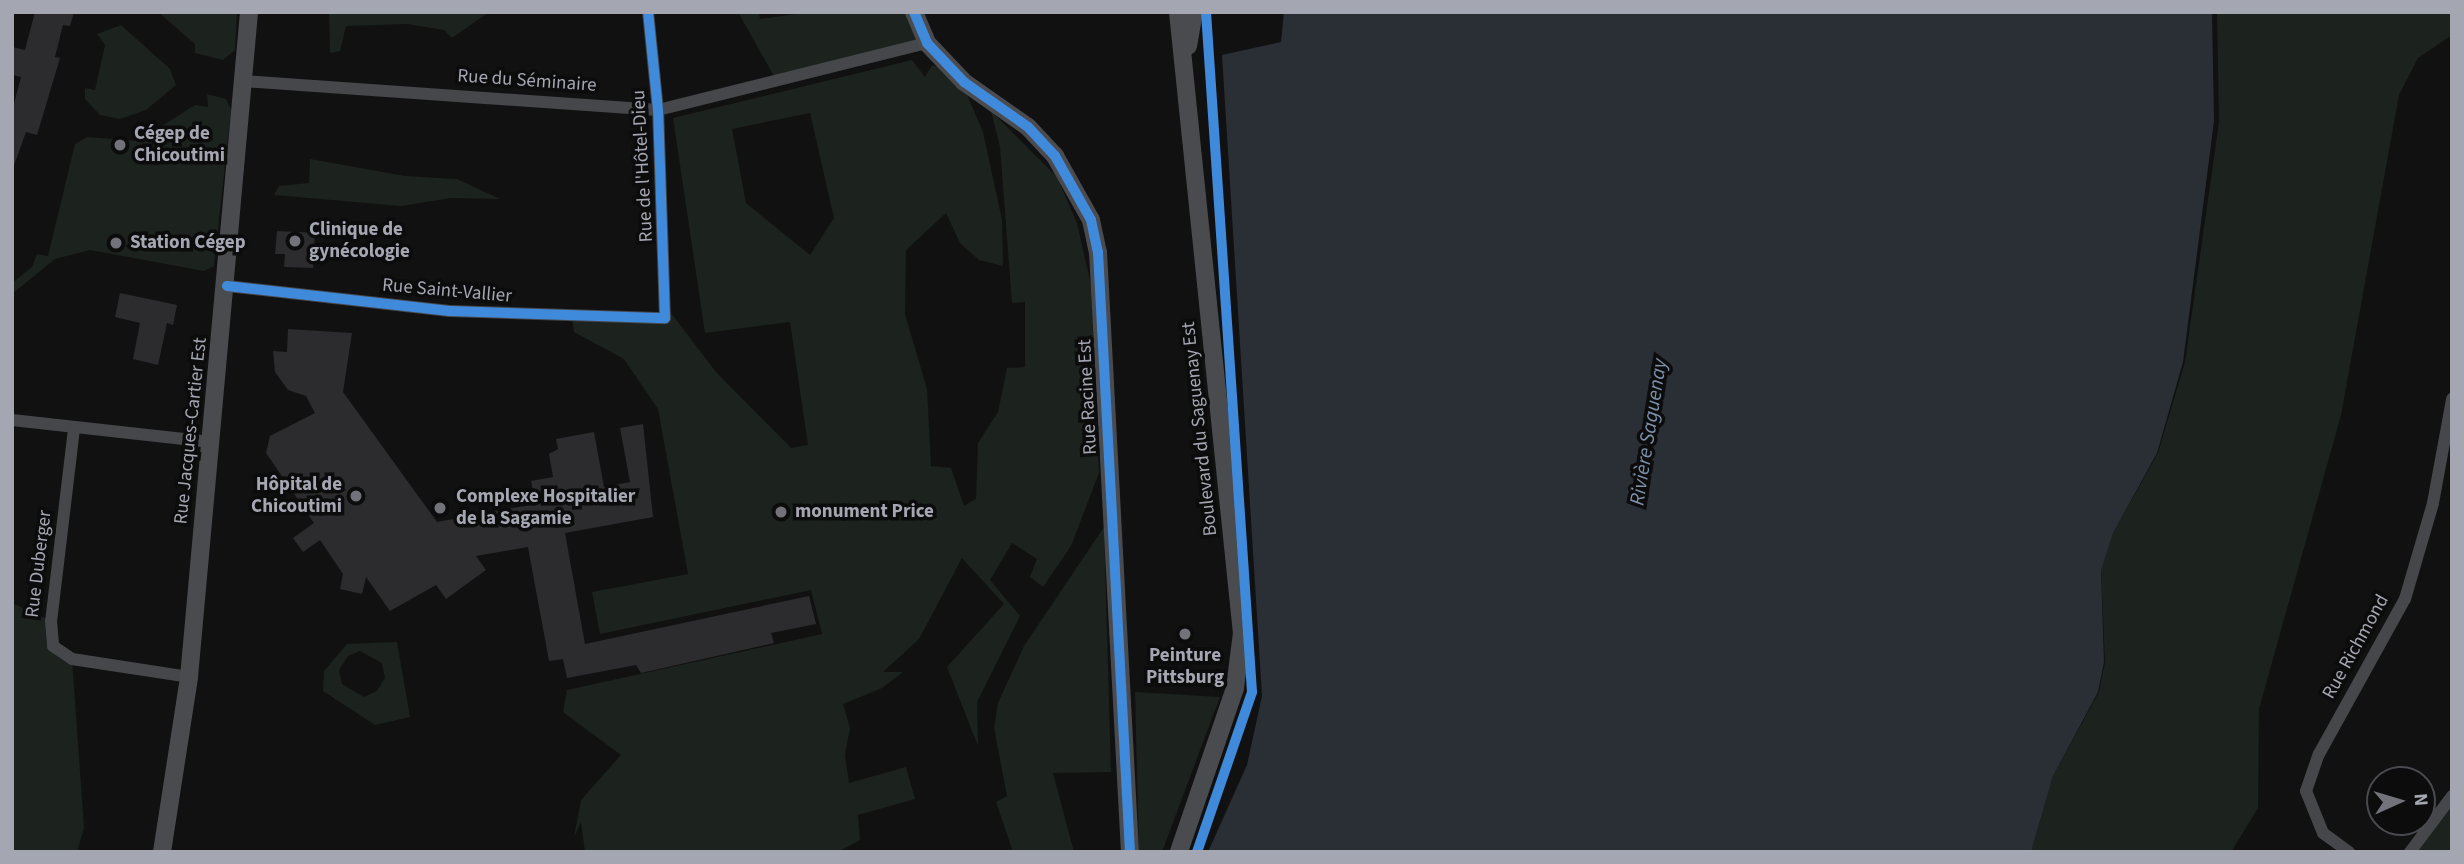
<!DOCTYPE html>
<html>
<head>
<meta charset="utf-8">
<style>
	body { margin:0 }
	#map { position:relative; width:2464px; height:864px; overflow:hidden; background:#111112; font-family:"Source Sans 3",sans-serif }
	div>[style] { position:absolute }
	[style*='--x'] { left:calc(var(--x)*1px); top:calc(var(--y)*1px); width:calc(var(--w)*1px); rotate:calc(var(--a)*1deg) }
	.green>* { inset:0; background:#1c221d }
	.water>* { inset:0; background:#2a2f36 }
	.building>* { inset:0; background:#2c2c2e }
	.street>* { height:12px; margin:-6px; padding:0 6px; transform-origin:6px; border-radius:6px; background:#46474b }
	.secondary>* { height:18px; margin:-9px; padding:0 9px; transform-origin:9px; border-radius:9px; background:#4a4b4f }
	.cycleway>* { height:10px; margin:-5px; padding:0 5px; transform-origin:5px; border-radius:5px; background:#408adc }
	.dots>* { width:19px; height:19px; translate:-50% -50%; box-sizing:border-box; border:4px solid #0c0c0d; border-radius:50% }
	span { translate:-50% -50%; white-space:nowrap; text-align:center; line-height:1.15; -webkit-text-stroke:7px #0c0c0d; paint-order:stroke }
	.street-label { font-size:19px; color:#a4a7b2 }
	.poi-label { font-size:19px; color:#a4a7b2; font-weight:700 }
	.left { translate:0 -50%; text-align:left }
	.right { translate:-100% -50%; text-align:right }
	.water-label { font-size:21px; color:#7e91aa; font-style:italic }
	.frame { position:absolute; inset:0; border:14px solid #a4a7b2; pointer-events:none }
	.north { position:absolute; left:2366px; top:766px; width:70px; height:70px; box-sizing:border-box; background:#0c0c0d; border:2px solid #494a4f; border-radius:50%; rotate:86deg; font-size:19px; font-weight:700; line-height:28px; text-align:center; color:#a4a7b2 }
	.north::after { content:''; display:block; margin:auto; width:24px; height:32px; background:#71727a; clip-path:polygon(50% 0,100% 100%,50% 72%,0 100%) }
</style>
</head>
<body>
<div id="map">
	<div class="green">
		<i style="clip-path:polygon(158px 12px,237px 12px,235px 50px,223px 60px,195px 53px,195px 44px)"></i>
		<i style="clip-path:polygon(329px 12px,489px 12px,452px 38px,444px 30px,407px 24px,346px 26px,340px 51px,330px 53px)"></i>
		<i style="clip-path:polygon(738px 12px,759px 12px,760px 19px,810px 12px,914px 12px,927px 43px,775px 78px)"></i>
		<i style="clip-path:polygon(2217px 12px,2452px 12px,2452px 35px,2418px 58px,2399px 95px,2341px 415px,2259px 709px,2258px 808px,2231px 852px,2031px 852px,2053px 776px,2099px 692px,2105px 662px,2101px 571px,2113px 533px,2158px 453px,2185px 362px,2219px 122px)"></i>
		<i style="clip-path:polygon(121px 25px,170px 69px,176px 85px,146px 110px,120px 119px,100px 115px,85px 99px,85px 88px,95px 90px,105px 45px,97px 34px)"></i>
		<i style="clip-path:polygon(evenodd,912px 60px,925px 77px,932px 65px,941px 67px,963px 85px,983px 132px,1002px 220px,1003px 266px,979px 260px,960px 243px,946px 213px,906px 250px,905px 314px,927px 389px,931px 466px,951px 468px,964px 506px,976px 499px,978px 443px,998px 412px,1007px 368px,1025px 367px,1025px 302px,1012px 303px,1000px 147px,991px 111px,1057px 177px,1077px 223px,1091px 285px,1099px 473px,1071px 546px,1043px 587px,1030px 577px,1037px 559px,1012px 543px,990px 580px,1020px 616px,977px 702px,978px 746px,947px 667px,1004px 604px,962px 558px,919px 639px,883px 672px,903px 672px,882px 688px,843px 704px,850px 728px,845px 755px,849px 783px,906px 767px,915px 799px,858px 815px,860px 840px,838px 852px,585px 852px,581px 822px,574px 837px,581px 800px,621px 755px,563px 712px,567px 690px,822px 634px,811px 590px,600px 634px,592px 592px,688px 574px,658px 409px,624px 359px,574px 332px,572px 317px,655px 321px,668px 309px,716px 372px,791px 448px,808px 445px,790px 322px,705px 333px,673px 118px,912px 60px,810px 113px,834px 218px,810px 255px,746px 203px,732px 129px,810px 113px)"></i>
		<i style="clip-path:polygon(207px 94px,226px 99px,231px 110px,214px 266px,204px 271px,90px 250px,55px 259px,12px 294px,12px 283px,32px 267px,37px 254px,48px 256px,75px 144px,87px 137px,138px 141px,195px 105px,208px 107px)"></i>
		<i style="clip-path:polygon(310px 159px,405px 176px,457px 179px,500px 199px,451px 198px,401px 206px,274px 195px,279px 186px,309px 183px)"></i>
		<i style="clip-path:polygon(1104px 527px,1111px 772px,1053px 773px,1074px 852px,1013px 852px,996px 802px,1007px 796px,994px 728px,998px 703px,1024px 646px)"></i>
		<i style="clip-path:polygon(12px 603px,51px 621px,50px 634px,72px 659px,84px 828px,77px 852px,12px 852px)"></i>
		<i style="clip-path:polygon(evenodd,397px 642px,410px 717px,375px 725px,323px 691px,324px 671px,347px 644px,397px 642px,360px 651px,382px 663px,385px 678px,377px 691px,364px 697px,342px 684px,339px 670px,348px 656px,360px 651px)"></i>
		<i style="clip-path:polygon(1135px 692px,1220px 697px,1162px 852px,1139px 852px)"></i>
		<i style="clip-path:polygon(2452px 797px,2452px 852px,2410px 852px)"></i>
	</div>
	<div class="water">
		<i style="clip-path:polygon(1284px 12px,2212px 12px,2214px 121px,2183px 362px,2157px 453px,2113px 533px,2101px 571px,2104px 662px,2098px 692px,2053px 776px,2031px 852px,1208px 852px,1247px 765px,1262px 696px,1222px 55px,1281px 42px)"></i>
	</div>
	<div class="building">
		<i style="clip-path:polygon(35px 12px,74px 12px,70px 26px,63px 25px,55px 57px,60px 58px,37px 135px,26px 132px,12px 171px,12px 111px,21px 77px,12px 75px,12px 47px,25px 50px)"></i>
		<i style="clip-path:polygon(277px 231px,315px 233px,313px 268px,284px 267px,285px 254px,275px 254px)"></i>
		<i style="clip-path:polygon(120px 293px,177px 305px,173px 325px,167px 323px,158px 365px,133px 359px,140px 323px,115px 317px)"></i>
		<i style="clip-path:polygon(288px 329px,352px 333px,343px 392px,437px 522px,536px 504px,531px 481px,553px 477px,549px 454px,558px 449px,556px 439px,594px 432px,604px 487px,630px 482px,620px 428px,643px 424px,653px 517px,565px 533px,585px 644px,809px 596px,816px 624px,771px 633px,774px 643px,641px 673px,636px 665px,567px 678px,563px 659px,549px 661px,528px 547px,476px 556px,486px 570px,446px 599px,436px 585px,390px 611px,366px 577px,362px 594px,340px 589px,343px 574px,320px 540px,303px 552px,293px 538px,314px 523px,266px 453px,270px 436px,315px 413px,306px 396px,288px 390px,275px 372px,273px 351px,287px 352px)"></i>
	</div>
	<div class="street">
		<i style="--x:243;--y:81;--w:416;--a:4"></i>
		<i style="--x:658;--y:110;--w:277;--a:-14"></i>
		<i style="--x:227;--y:286;--w:224;--a:6.4"></i>
		<i style="--x:450;--y:311;--w:215;--a:1.9"></i>
		<i style="--x:665;--y:318;--w:208;--a:-91.9"></i>
		<i style="--x:658;--y:110;--w:99;--a:-95.8"></i>
		<i style="--x:12;--y:420;--w:200;--a:6.3"></i>
		<i style="--x:74;--y:429;--w:193;--a:96.8"></i>
		<i style="--x:51;--y:621;--w:25;--a:85"></i>
		<i style="--x:53;--y:646;--w:23;--a:34"></i>
		<i style="--x:72;--y:659;--w:118;--a:8.7"></i>
		<i style="--x:2349;--y:852;--w:32;--a:-144"></i>
		<i style="--x:2323;--y:833;--w:45;--a:-112"></i>
		<i style="--x:2306;--y:791;--w:39;--a:-71"></i>
		<i style="--x:2319;--y:754;--w:177;--a:-61"></i>
		<i style="--x:2405;--y:599;--w:100;--a:-73.7"></i>
		<i style="--x:2433;--y:503;--w:106;--a:-79.6"></i>
		<i style="--x:2410;--y:852;--w:70;--a:-53.1"></i>
	</div>
	<div class="secondary">
		<i style="--x:914;--y:12;--w:34;--a:67"></i>
		<i style="--x:927;--y:43;--w:54;--a:46.5"></i>
		<i style="--x:964;--y:82;--w:78;--a:35.1"></i>
		<i style="--x:1028;--y:127;--w:40;--a:47"></i>
		<i style="--x:1055;--y:156;--w:73;--a:60.6"></i>
		<i style="--x:1091;--y:220;--w:33;--a:78"></i>
		<i style="--x:1098;--y:252;--w:601;--a:86.95"></i>
		<i style="--x:1178;--y:12;--w:624;--a:84.12"></i>
		<i style="--x:1242;--y:633;--w:55;--a:97.3"></i>
		<i style="--x:1235;--y:688;--w:173;--a:108.9"></i>
		<i style="--x:1188;--y:46;--w:35;--a:-80"></i>
		<i style="--x:162;--y:852;--w:177;--a:-81.2"></i>
		<i style="--x:189;--y:677;--w:668;--a:-84.84"></i>
	</div>
	<div class="cycleway">
		<i style="--x:914;--y:12;--w:34;--a:67"></i>
		<i style="--x:927;--y:43;--w:54;--a:46.5"></i>
		<i style="--x:964;--y:82;--w:78;--a:35.1"></i>
		<i style="--x:1028;--y:127;--w:40;--a:47"></i>
		<i style="--x:1055;--y:156;--w:73;--a:60.6"></i>
		<i style="--x:1091;--y:220;--w:33;--a:78"></i>
		<i style="--x:1098;--y:252;--w:601;--a:86.95"></i>
		<i style="--x:227;--y:286;--w:224;--a:6.4"></i>
		<i style="--x:450;--y:311;--w:215;--a:1.9"></i>
		<i style="--x:665;--y:318;--w:208;--a:-91.9"></i>
		<i style="--x:658;--y:110;--w:99;--a:-95.8"></i>
		<i style="--x:1197;--y:852;--w:169;--a:-71"></i>
		<i style="--x:1252;--y:692;--w:682;--a:-93.87"></i>
	</div>
	<div class="dots">
		<i style="left:120px;top:145px;background:#71727a"></i>
		<i style="left:295px;top:241px;background:#71727a"></i>
		<i style="left:116px;top:243px;background:#71727a"></i>
		<i style="left:356px;top:496px;background:#71727a"></i>
		<i style="left:440px;top:508px;background:#71727a"></i>
		<i style="left:781px;top:512px;background:#71727a"></i>
		<i style="left:1185px;top:634px;background:#71727a"></i>
	</div>
	<div class="street-label">
		<span style="left:527px;top:81px;rotate:4deg">Rue du Séminaire</span>
		<span style="left:643px;top:166px;rotate:-93deg">Rue de l'Hôtel-Dieu</span>
		<span style="left:447px;top:291px;rotate:5deg">Rue Saint-Vallier</span>
		<span style="left:1088px;top:397px;rotate:-93deg">Rue Racine Est</span>
		<span style="left:1200px;top:429px;rotate:-96deg">Boulevard du Saguenay Est</span>
		<span style="left:191px;top:431px;rotate:-84deg">Rue Jacques-Cartier Est</span>
		<span style="left:39px;top:564px;rotate:-83deg">Rue Duberger</span>
		<span style="left:2356px;top:647px;rotate:-61deg">Rue Richmond</span>
	</div>
	<div class="poi-label">
		<span class="left" style="left:134px;top:145px">Cégep de<br>Chicoutimi</span>
		<span class="left" style="left:309px;top:241px">Clinique de<br>gynécologie</span>
		<span class="left" style="left:130px;top:243px">Station Cégep</span>
		<span class="right" style="left:342px;top:496px">Hôpital de<br>Chicoutimi</span>
		<span class="left" style="left:456px;top:508px">Complexe Hospitalier<br>de la Sagamie</span>
		<span class="left" style="left:795px;top:512px">monument Price</span>
		<span style="left:1185px;top:667px">Peinture<br>Pittsburg</span>
	</div>
	<div class="water-label">
		<span style="left:1648px;top:432px;rotate:-81deg">Rivière Saguenay</span>
	</div>
	<div class="frame"></div>
	<div class="north">N</div>
</div>
</body>
</html>
